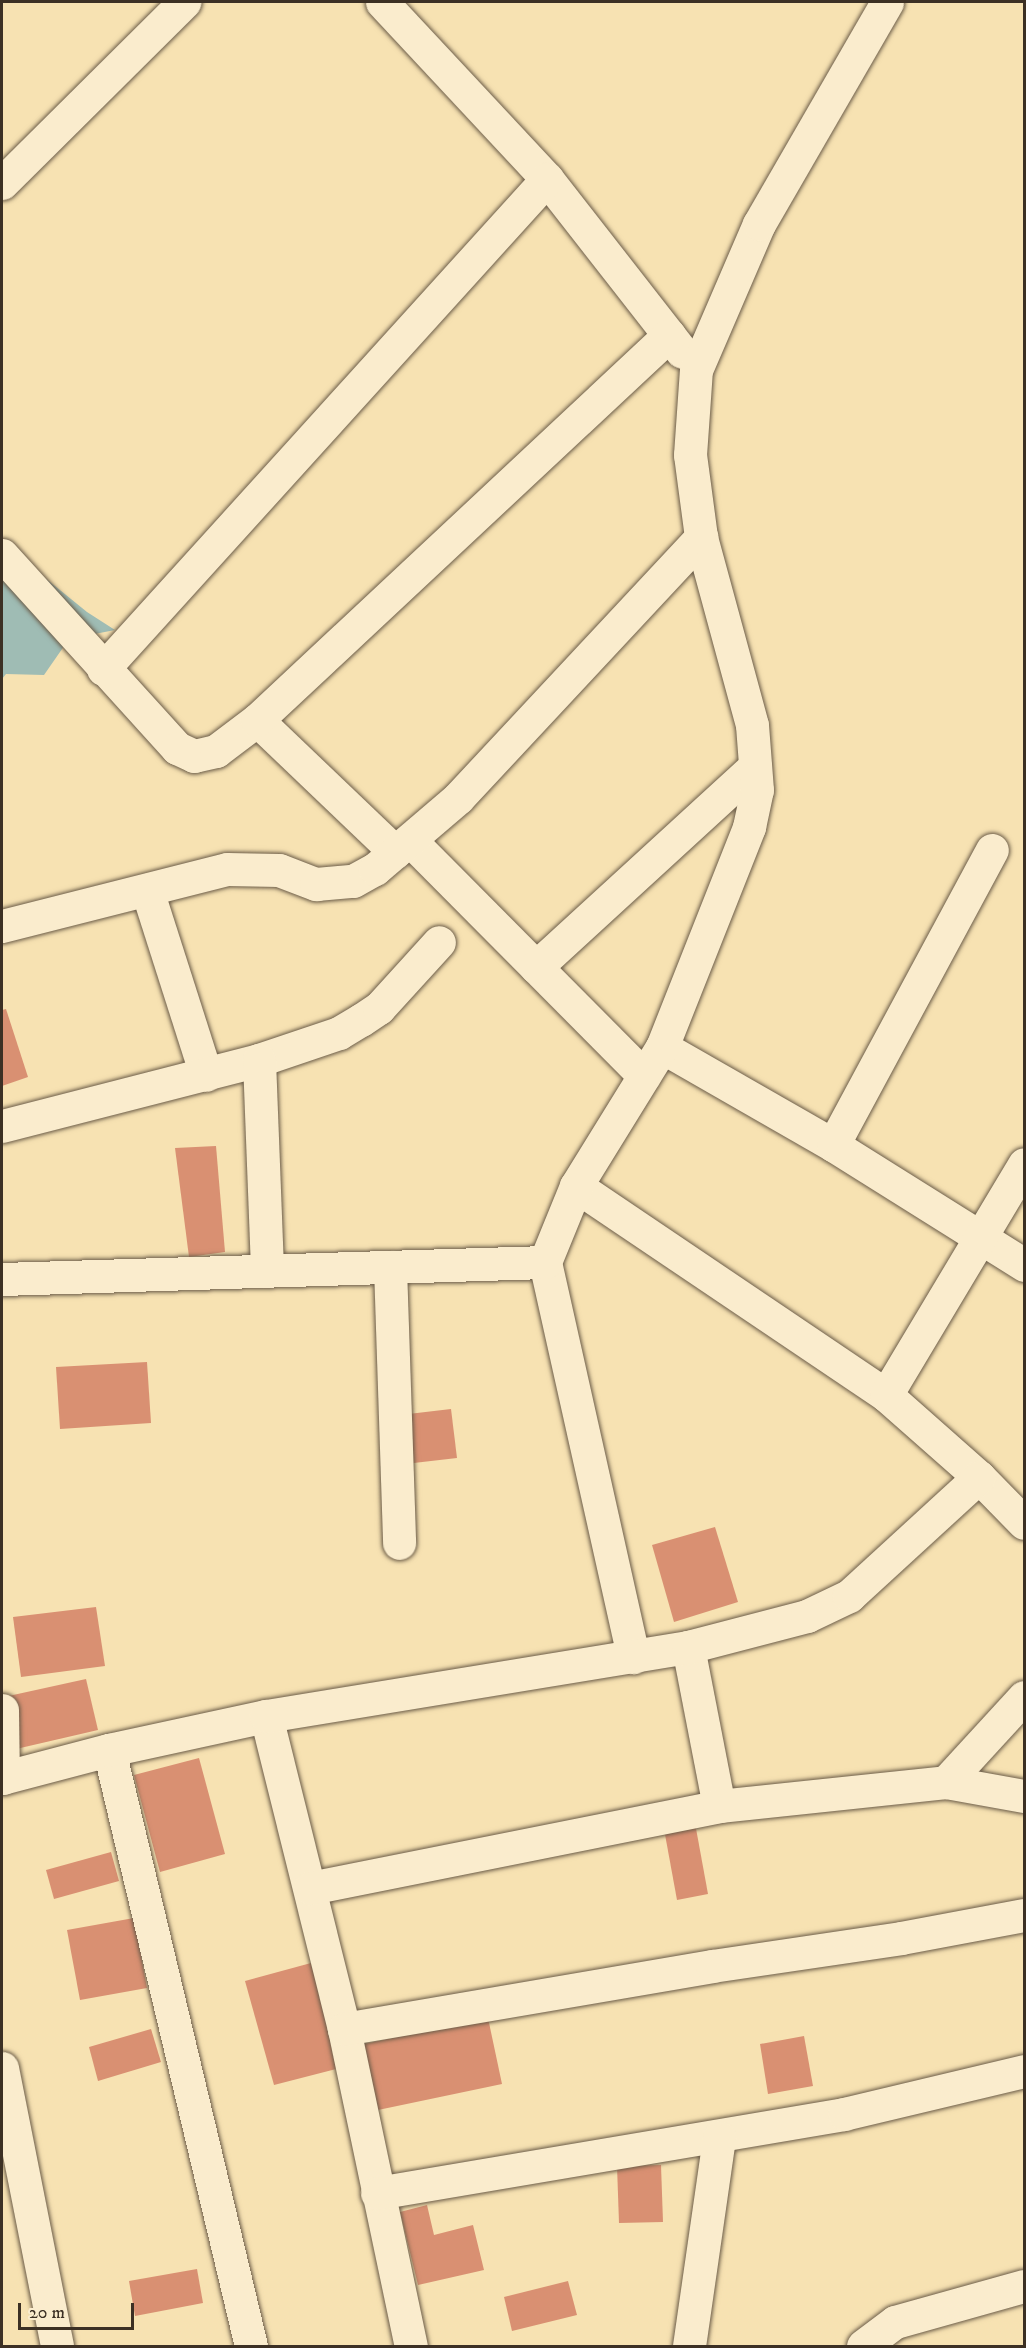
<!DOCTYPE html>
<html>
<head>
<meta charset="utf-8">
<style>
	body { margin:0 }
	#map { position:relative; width:1026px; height:2348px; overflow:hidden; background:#f7e2b2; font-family:"IM FELL DW Pica",serif }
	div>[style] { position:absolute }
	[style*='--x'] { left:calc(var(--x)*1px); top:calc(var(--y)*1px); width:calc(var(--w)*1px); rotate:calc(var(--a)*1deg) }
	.water>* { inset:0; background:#9fbcb4 }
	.building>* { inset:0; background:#d99072 }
	.roads { filter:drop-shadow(0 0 2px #6b5c48) drop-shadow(0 0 2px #6b5c48) }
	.street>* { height:33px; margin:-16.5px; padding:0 16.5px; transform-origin:16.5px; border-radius:16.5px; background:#faeccd }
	span { translate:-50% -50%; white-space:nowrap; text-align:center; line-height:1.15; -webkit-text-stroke:6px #faeccd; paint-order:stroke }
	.frame { position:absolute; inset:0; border:3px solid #3c3024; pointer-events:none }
	.scale { position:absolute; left:18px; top:2303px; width:116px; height:27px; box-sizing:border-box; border:3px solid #3c3024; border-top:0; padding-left:8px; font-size:18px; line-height:21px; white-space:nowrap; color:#3c3024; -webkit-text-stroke:4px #faeccd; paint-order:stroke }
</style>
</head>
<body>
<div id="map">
	<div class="water">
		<i style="clip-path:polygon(2px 543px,87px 612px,115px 630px,69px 639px,44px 675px,6px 674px,2px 679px)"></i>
	</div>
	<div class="building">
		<i style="clip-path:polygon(6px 1009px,28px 1077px,2px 1086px,2px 1010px)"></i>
		<i style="clip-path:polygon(216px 1146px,225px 1252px,189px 1257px,175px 1148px)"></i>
		<i style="clip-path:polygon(147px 1362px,151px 1423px,60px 1429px,56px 1367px)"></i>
		<i style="clip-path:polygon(451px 1409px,457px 1458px,405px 1464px,400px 1415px)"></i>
		<i style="clip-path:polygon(715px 1527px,738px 1602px,674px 1622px,652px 1545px)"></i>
		<i style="clip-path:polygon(96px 1607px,105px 1666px,21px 1677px,13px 1617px)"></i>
		<i style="clip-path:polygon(86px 1679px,98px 1730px,16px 1749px,4px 1697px)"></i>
		<i style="clip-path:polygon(199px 1758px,225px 1854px,160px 1872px,134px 1775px)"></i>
		<i style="clip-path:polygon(695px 1823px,708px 1894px,677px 1900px,664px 1829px)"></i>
		<i style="clip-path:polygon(111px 1852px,119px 1881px,54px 1899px,46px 1870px)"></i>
		<i style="clip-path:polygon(134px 1918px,147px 1988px,80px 2000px,67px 1930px)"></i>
		<i style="clip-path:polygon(311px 1963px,340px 2068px,274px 2085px,245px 1981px)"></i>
		<i style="clip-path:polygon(488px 2018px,502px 2084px,378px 2110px,364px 2044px)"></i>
		<i style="clip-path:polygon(151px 2029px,161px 2062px,98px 2081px,89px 2047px)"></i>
		<i style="clip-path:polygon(804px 2036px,813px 2086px,768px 2094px,760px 2044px)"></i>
		<i style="clip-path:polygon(661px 2165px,663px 2222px,619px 2223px,617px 2166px)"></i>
		<i style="clip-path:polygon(427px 2205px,434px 2235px,473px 2225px,484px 2270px,418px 2285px,400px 2212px)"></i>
		<i style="clip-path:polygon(197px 2269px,203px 2303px,135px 2316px,129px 2281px)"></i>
		<i style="clip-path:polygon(568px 2281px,577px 2315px,512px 2331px,504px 2297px)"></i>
	</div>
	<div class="roads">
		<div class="street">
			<i style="--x:382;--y:2;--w:242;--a:47"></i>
			<i style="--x:547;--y:179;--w:219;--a:52"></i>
			<i style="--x:2;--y:183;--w:257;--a:-44.8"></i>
			<i style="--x:2;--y:555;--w:261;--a:47.8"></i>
			<i style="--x:177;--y:748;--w:19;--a:25"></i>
			<i style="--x:194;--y:756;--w:23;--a:-13"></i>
			<i style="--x:216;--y:751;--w:51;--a:-37.1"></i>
			<i style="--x:257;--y:720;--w:191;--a:43.7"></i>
			<i style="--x:103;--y:669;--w:661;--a:-47.82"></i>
			<i style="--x:257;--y:720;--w:564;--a:-43.06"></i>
			<i style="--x:410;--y:840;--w:332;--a:45.2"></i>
			<i style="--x:147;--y:890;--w:194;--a:72.3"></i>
			<i style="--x:2;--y:926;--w:232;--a:-14.2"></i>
			<i style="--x:227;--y:869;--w:52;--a:1.1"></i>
			<i style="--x:279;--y:870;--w:40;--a:21"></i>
			<i style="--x:316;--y:884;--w:37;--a:-5"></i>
			<i style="--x:353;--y:881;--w:25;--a:-29"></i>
			<i style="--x:375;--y:869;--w:109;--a:-40.5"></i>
			<i style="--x:458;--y:798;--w:357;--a:-47"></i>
			<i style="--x:536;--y:967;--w:297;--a:-42.5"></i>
			<i style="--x:662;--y:1047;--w:197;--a:29.8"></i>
			<i style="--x:833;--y:1145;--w:226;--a:32.1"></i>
			<i style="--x:259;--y:1060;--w:84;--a:-18.6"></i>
			<i style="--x:339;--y:1033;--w:26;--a:-31"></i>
			<i style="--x:361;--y:1020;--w:22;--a:-34"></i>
			<i style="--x:379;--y:1008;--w:89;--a:-47.7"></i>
			<i style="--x:2;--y:1126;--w:265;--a:-14.4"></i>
			<i style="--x:259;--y:1060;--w:211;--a:87.8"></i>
			<i style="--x:833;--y:1145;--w:335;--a:-61.7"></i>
			<i style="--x:576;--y:1186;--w:374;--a:34"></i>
			<i style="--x:886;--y:1395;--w:124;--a:41.4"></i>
			<i style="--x:979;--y:1477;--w:64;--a:45.6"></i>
			<i style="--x:545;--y:1262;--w:405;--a:77.4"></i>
			<i style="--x:390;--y:1267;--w:276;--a:88.1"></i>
			<i style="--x:2;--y:1279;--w:543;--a:-1.79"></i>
			<i style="--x:545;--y:1262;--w:82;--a:-67.8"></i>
			<i style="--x:576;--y:1186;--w:163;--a:-58.3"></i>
			<i style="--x:662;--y:1047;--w:237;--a:-68.4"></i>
			<i style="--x:749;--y:827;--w:38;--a:-78"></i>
			<i style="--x:757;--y:790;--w:65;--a:-94.4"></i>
			<i style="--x:752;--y:725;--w:195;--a:-105.2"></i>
			<i style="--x:701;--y:537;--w:83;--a:-97.6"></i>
			<i style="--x:690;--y:455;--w:85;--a:-86"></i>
			<i style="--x:696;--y:370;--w:159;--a:-66.7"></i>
			<i style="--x:759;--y:224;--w:256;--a:-60"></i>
			<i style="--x:886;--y:1395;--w:269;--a:-59.1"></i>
			<i style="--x:688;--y:1647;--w:162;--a:79"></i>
			<i style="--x:2;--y:1710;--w:68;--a:89.2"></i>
			<i style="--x:266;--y:1716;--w:323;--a:76"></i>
			<i style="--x:344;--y:2029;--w:324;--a:78.1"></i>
			<i style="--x:109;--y:1750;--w:613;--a:76.6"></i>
			<i style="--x:2;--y:1778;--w:111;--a:-14.7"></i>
			<i style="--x:109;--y:1750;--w:161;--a:-12.2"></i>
			<i style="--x:266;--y:1716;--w:428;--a:-9.3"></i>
			<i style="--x:688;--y:1647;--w:123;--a:-14.6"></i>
			<i style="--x:807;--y:1616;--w:47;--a:-25.5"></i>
			<i style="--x:849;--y:1596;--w:176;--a:-42.5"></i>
			<i style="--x:946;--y:1782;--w:115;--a:-47.5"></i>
			<i style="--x:310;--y:1888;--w:417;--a:-11.3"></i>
			<i style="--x:719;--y:1806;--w:228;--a:-6"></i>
			<i style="--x:946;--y:1782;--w:79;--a:10.2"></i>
			<i style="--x:344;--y:2029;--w:373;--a:-9.7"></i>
			<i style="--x:712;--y:1966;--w:191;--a:-8.4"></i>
			<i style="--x:901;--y:1938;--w:125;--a:-10.6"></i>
			<i style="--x:2;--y:2068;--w:283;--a:78.8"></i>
			<i style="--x:377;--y:2193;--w:474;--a:-9.6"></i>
			<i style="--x:844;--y:2114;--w:185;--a:-13.4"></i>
			<i style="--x:689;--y:2346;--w:211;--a:-81.8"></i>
			<i style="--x:863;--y:2346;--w:40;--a:-37"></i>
			<i style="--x:895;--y:2322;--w:134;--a:-15.6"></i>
		</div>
	</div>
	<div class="frame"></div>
	<div class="scale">20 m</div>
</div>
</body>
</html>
